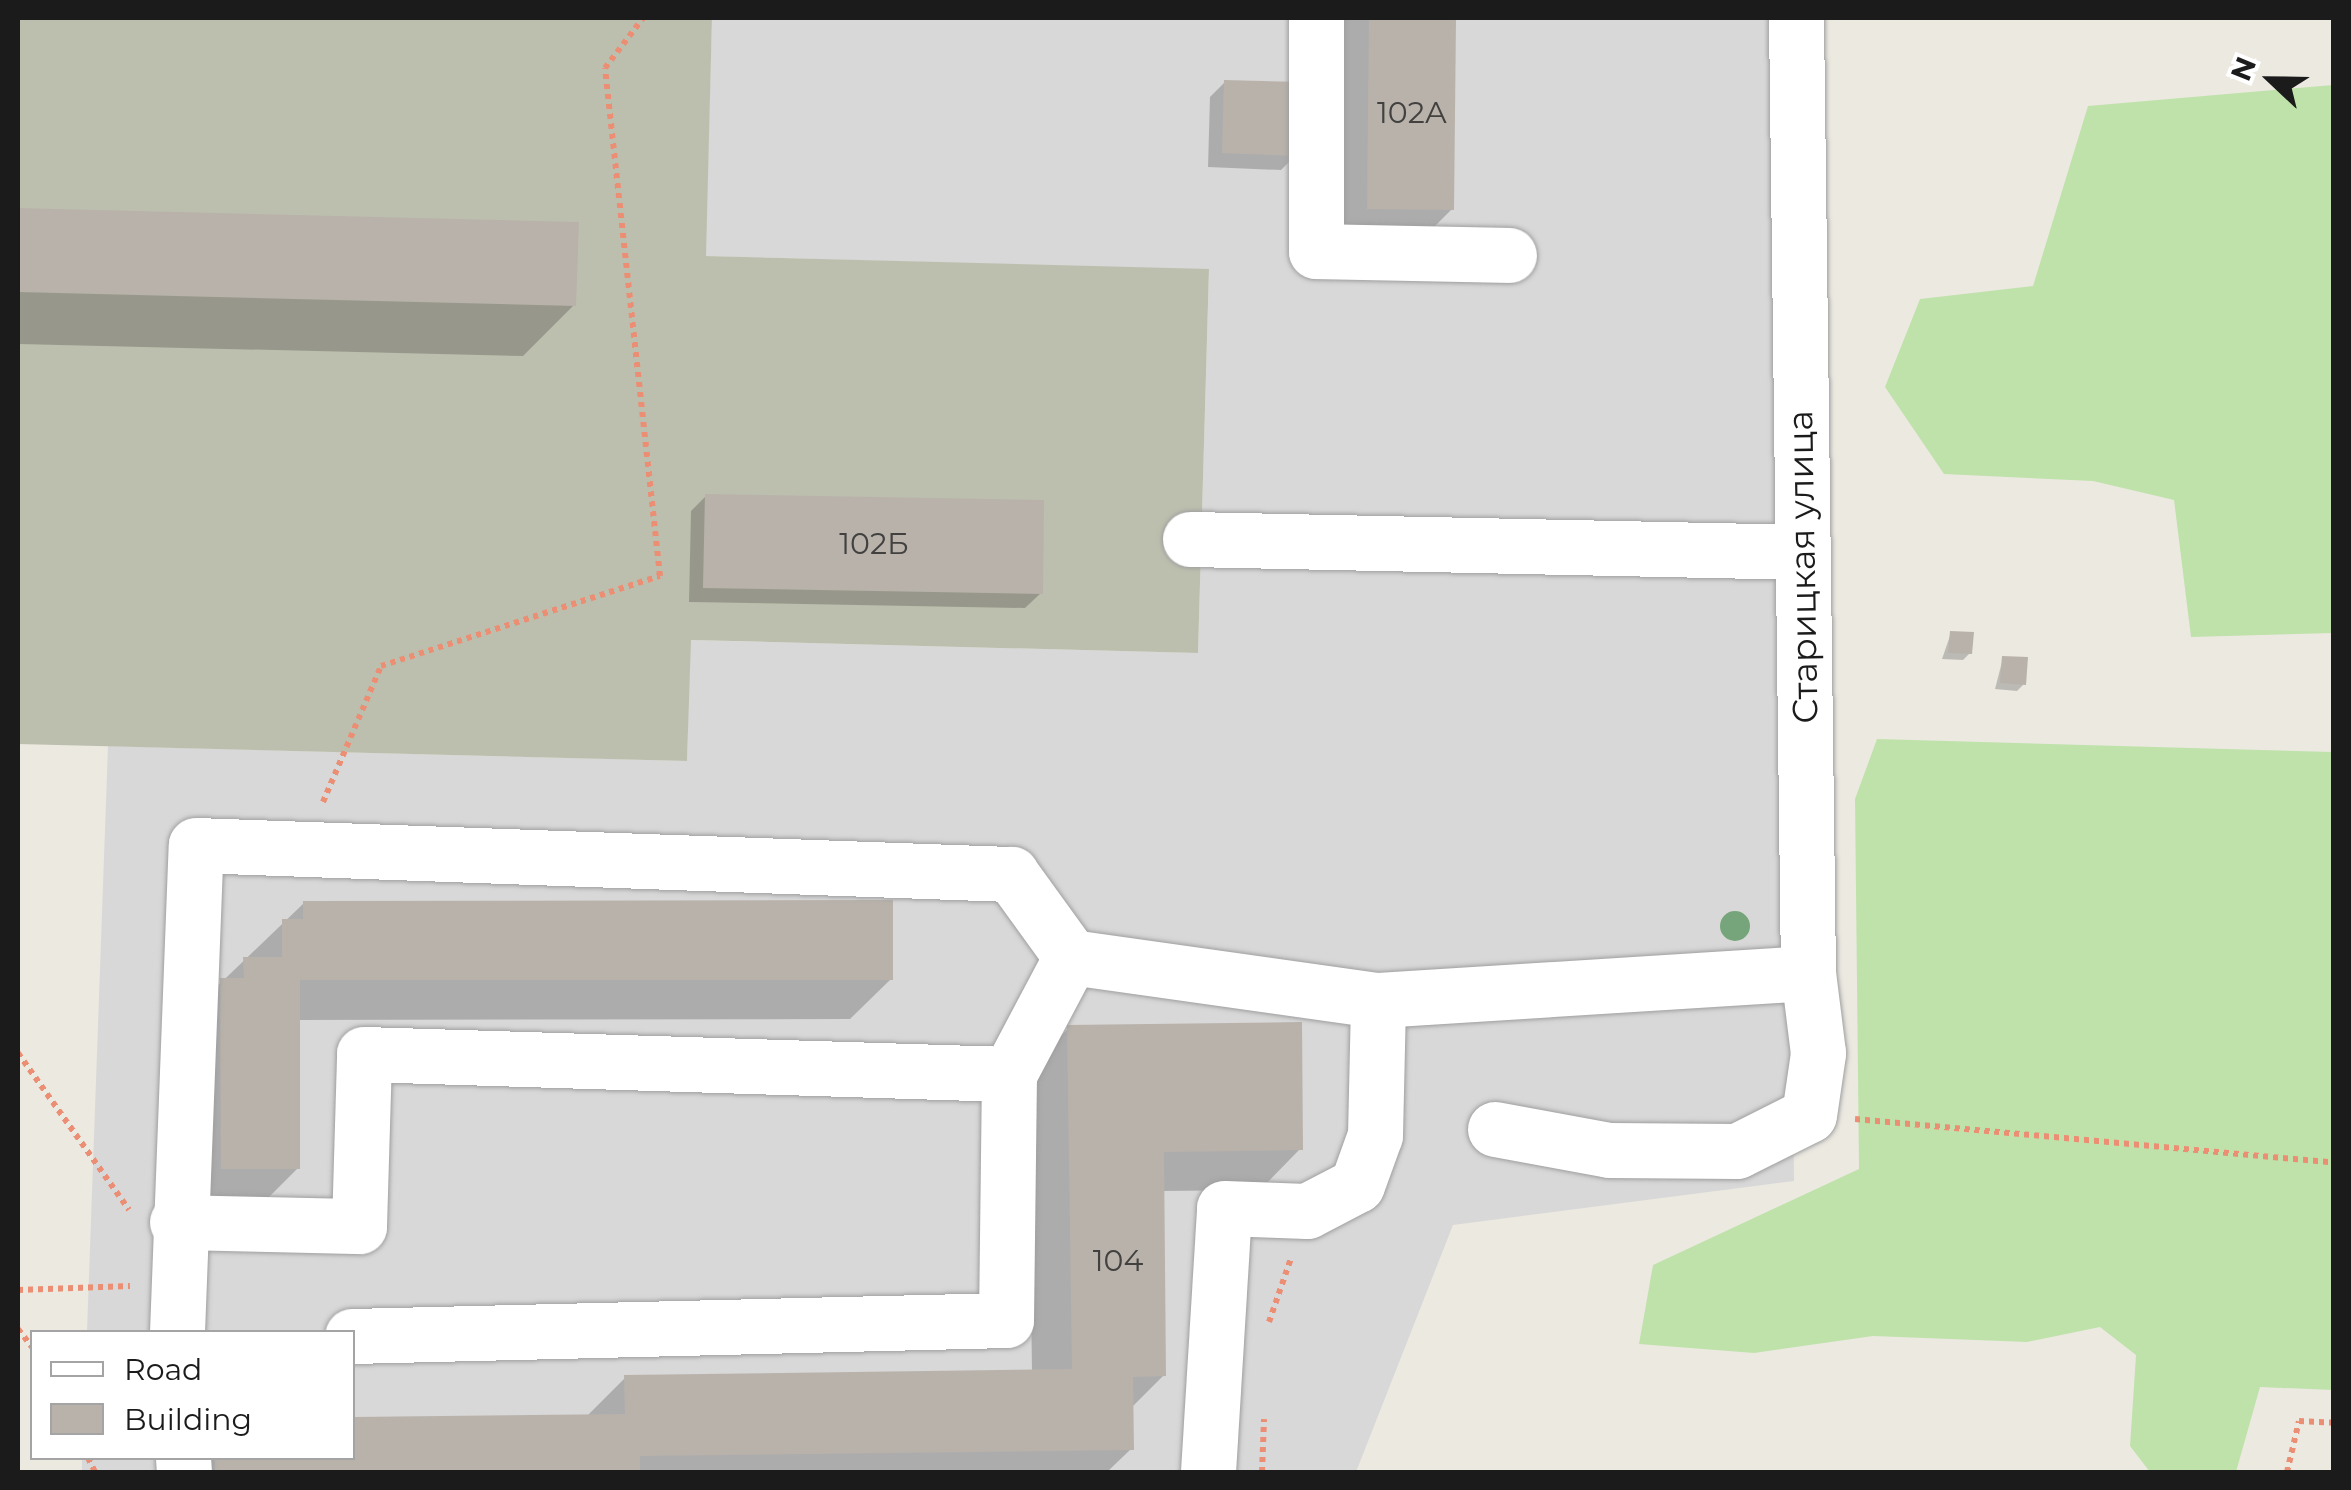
<!DOCTYPE html>
<html>
<head>
<meta charset="utf-8">
<style>
	body { margin:0 }
	#map { position:relative; width:2351px; height:1490px; overflow:hidden; background:#ece9e1; font-family:Montserrat,sans-serif }
	div>[style] { position:absolute }
	[style*='--x'] { left:calc(var(--x)*1px); top:calc(var(--y)*1px); width:calc(var(--w)*1px); rotate:calc(var(--a)*1deg) }
	.residential>* { inset:0; background:#d9d8d8 }
	.construction>* { inset:0; background:#bdbfae }
	.grass>* { inset:0; background:#bfe2ab }
	.shadow>* { inset:0; background:#0003 }
	.building>* { inset:0; background:#b8b2ab }
	.path>* { height:6px; margin-top:-3px; transform-origin:0; background:repeating-linear-gradient(90deg,#eb8e73 0 5px,transparent 0 10px) }
	.roads { filter:drop-shadow(0 0 2px #9f9f9f) drop-shadow(0 0 2px #9f9f9f) }
	.minor>* { height:55px; margin:-27.5px; padding:0 27.5px; transform-origin:27.5px; border-radius:27.5px; background:#fff }
	.trees>* { width:30px; height:30px; margin:-15px; border-radius:50%; background:#76a57b }
	span { translate:-50% -50%; white-space:nowrap; text-align:center; line-height:1.15; -webkit-text-stroke:10px #fff; paint-order:stroke }
	.number-label { font-size:30px; color:#42413f }
	.number-label span { -webkit-text-stroke-width:0 }
	.street-label { font-size:35px; color:#1b1b1b }
	.frame { position:absolute; inset:0; border:20px solid #1b1b1b; pointer-events:none }
	.legend { position:absolute; left:30px; top:1330px; width:325px; height:130px; box-sizing:border-box; background:#fff; border:2px solid #a4a4a4; margin:0; padding:12px 18px; list-style:none; font-size:30px; color:#1b1b1b }
	.legend li { display:flex; align-items:center; gap:20px; height:50px }
	.legend b { width:50px; border:2px solid #a4a4a4 }
	.north { position:absolute; left:2221px; top:30px; width:100px; height:100px; -webkit-text-stroke:8px #fff; paint-order:stroke; rotate:292deg; font-size:28px; font-weight:700; line-height:40px; text-align:center; color:#1b1b1b }
	.north::after { content:''; display:block; margin:auto; width:35px; height:45px; background:#1b1b1b; clip-path:polygon(50% 0,100% 100%,50% 72%,0 100%) }
</style>
</head>
<body>
<div id="map">
	<div class="residential">
		<i style="clip-path:polygon(712px 18px,1788px 18px,1794px 1181px,1453px 1225px,1356px 1472px,82px 1472px,82px 1458px,352px 1458px,352px 1332px,87px 1332px,108px 746px,687px 761px,690px 640px,1198px 653px,1209px 270px,705px 256px)"></i>
	</div>
	<div class="construction">
		<i style="clip-path:polygon(18px 18px,712px 18px,706px 256px,1209px 269px,1198px 653px,691px 640px,687px 761px,18px 744px)"></i>
	</div>
	<div class="grass">
		<i style="clip-path:polygon(2333px 85px,2333px 633px,2191px 637px,2174px 500px,2093px 481px,1944px 474px,1885px 387px,1920px 299px,2033px 286px,2088px 106px)"></i>
		<i style="clip-path:polygon(1877px 739px,2333px 752px,2333px 1390px,2260px 1387px,2236px 1472px,2150px 1472px,2130px 1446px,2136px 1355px,2100px 1327px,2027px 1342px,1873px 1336px,1754px 1353px,1639px 1344px,1653px 1265px,1859px 1169px,1855px 799px)"></i>
	</div>
	<div class="shadow">
		<i style="clip-path:polygon(1319px 18px,1454px 18px,1452px 209px,1401px 260px,1317px 259px)"></i>
		<i style="clip-path:polygon(1225px 82px,1296px 155px,1281px 170px,1208px 167px,1210px 97px)"></i>
		<i style="clip-path:polygon(18px 211px,576px 224px,574px 305px,523px 356px,18px 344px)"></i>
		<i style="clip-path:polygon(706px 496px,1041px 593px,1025px 608px,689px 602px,691px 511px)"></i>
		<i style="clip-path:polygon(1951px 633px,1970px 653px,1963px 660px,1942px 659px)"></i>
		<i style="clip-path:polygon(2003px 658px,2024px 684px,2017px 691px,1995px 689px)"></i>
		<i style="clip-path:polygon(304px 903px,891px 979px,850px 1019px,298px 1020px,298px 1168px,257px 1209px,181px 1209px,181px 1021px)"></i>
		<i style="clip-path:polygon(1069px 1028px,1300px 1149px,1260px 1190px,1162px 1191px,1164px 1375px,1131px 1408px,1131px 1449px,1107px 1472px,175px 1472px,179px 1458px,352px 1458px,586px 1417px,625px 1378px,1032px 1372px,1028px 1068px)"></i>
	</div>
	<div class="building">
		<i style="clip-path:polygon(1369px 18px,1456px 18px,1454px 210px,1367px 209px)"></i>
		<i style="clip-path:polygon(1224px 80px,1301px 82px,1298px 156px,1222px 153px)"></i>
		<i style="clip-path:polygon(18px 208px,579px 222px,576px 306px,18px 292px)"></i>
		<i style="clip-path:polygon(705px 494px,1044px 500px,1043px 594px,703px 588px)"></i>
		<i style="clip-path:polygon(1950px 631px,1974px 632px,1972px 654px,1948px 653px)"></i>
		<i style="clip-path:polygon(2002px 656px,2028px 657px,2026px 685px,2000px 683px)"></i>
		<i style="clip-path:polygon(893px 900px,893px 980px,300px 980px,300px 1169px,221px 1169px,220px 978px,244px 978px,243px 957px,282px 957px,282px 919px,303px 919px,303px 901px)"></i>
		<i style="clip-path:polygon(1302px 1022px,1303px 1150px,1164px 1152px,1166px 1376px,1133px 1377px,1134px 1450px,640px 1456px,640px 1472px,215px 1472px,215px 1458px,352px 1458px,352px 1417px,625px 1414px,624px 1375px,1072px 1369px,1067px 1025px)"></i>
	</div>
	<div class="path">
		<i style="--x:323;--y:802;--w:148;--a:-66.9"></i>
		<i style="--x:381;--y:666;--w:293;--a:-17.9"></i>
		<i style="--x:660;--y:576;--w:511;--a:-96.18"></i>
		<i style="--x:605;--y:68;--w:63;--a:-52.8"></i>
		<i style="--x:18;--y:1053;--w:192;--a:54.7"></i>
		<i style="--x:1855;--y:1119;--w:481;--a:5.2"></i>
		<i style="--x:18;--y:1290;--w:112;--a:-2"></i>
		<i style="--x:1269;--y:1322;--w:68;--a:-71"></i>
		<i style="--x:18;--y:1329;--w:23;--a:52"></i>
		<i style="--x:88;--y:1458;--w:16;--a:63"></i>
		<i style="--x:1262;--y:1472;--w:53;--a:-87.8"></i>
		<i style="--x:2287;--y:1472;--w:52;--a:-76.8"></i>
		<i style="--x:2299;--y:1421;--w:35;--a:3"></i>
	</div>
	<div class="roads">
		<div class="minor">
			<i style="--x:1316;--y:18;--w:233;--a:90"></i>
			<i style="--x:1316;--y:251;--w:193;--a:1.2"></i>
			<i style="--x:1190;--y:539;--w:613;--a:1.21"></i>
			<i style="--x:1495;--y:1129;--w:116;--a:10.4"></i>
			<i style="--x:1609;--y:1150;--w:128;--a:0.4"></i>
			<i style="--x:1737;--y:1151;--w:80;--a:-26.6"></i>
			<i style="--x:1809;--y:1115;--w:63;--a:-81.7"></i>
			<i style="--x:1818;--y:1053;--w:81;--a:-97.1"></i>
			<i style="--x:1808;--y:973;--w:955;--a:-90.72"></i>
			<i style="--x:177;--y:1222;--w:182;--a:1.3"></i>
			<i style="--x:359;--y:1226;--w:172;--a:-88.3"></i>
			<i style="--x:364;--y:1054;--w:645;--a:1.78"></i>
			<i style="--x:1009;--y:1074;--w:132;--a:-62.1"></i>
			<i style="--x:177;--y:1332;--w:487;--a:-87.8"></i>
			<i style="--x:196;--y:845;--w:816;--a:2.04"></i>
			<i style="--x:1011;--y:874;--w:102;--a:54.1"></i>
			<i style="--x:1071;--y:957;--w:310;--a:8"></i>
			<i style="--x:1378;--y:1000;--w:431;--a:-3.6"></i>
			<i style="--x:352;--y:1336;--w:654;--a:-1.4"></i>
			<i style="--x:1006;--y:1320;--w:246;--a:-89.3"></i>
			<i style="--x:183;--y:1458;--w:14;--a:86"></i>
			<i style="--x:1208;--y:1472;--w:264;--a:-86.5"></i>
			<i style="--x:1224;--y:1208;--w:83;--a:2.1"></i>
			<i style="--x:1307;--y:1211;--w:56;--a:-27.5"></i>
			<i style="--x:1357;--y:1185;--w:53;--a:-70.2"></i>
			<i style="--x:1375;--y:1135;--w:135;--a:-88.7"></i>
		</div>
	</div>
	<div class="trees">
		<i style="left:1735px;top:926px"></i>
	</div>
	<div class="number-label">
		<span style="left:1412px;top:113px">102А</span>
		<span style="left:874px;top:544px">102Б</span>
		<span style="left:1118px;top:1261px">104</span>
	</div>
	<div class="street-label">
		<span style="left:1803px;top:567px;rotate:-91deg">Старицкая улица</span>
	</div>
	<div class="frame"></div>
	<ul class="legend">
	<li><b style="height:12px;background:#fff"></b>Road</li>
	<li><b style="height:28px;background:#b8b2ab"></b>Building</li>
	</ul>
	<div class="north">N</div>
</div>
</body>
</html>
